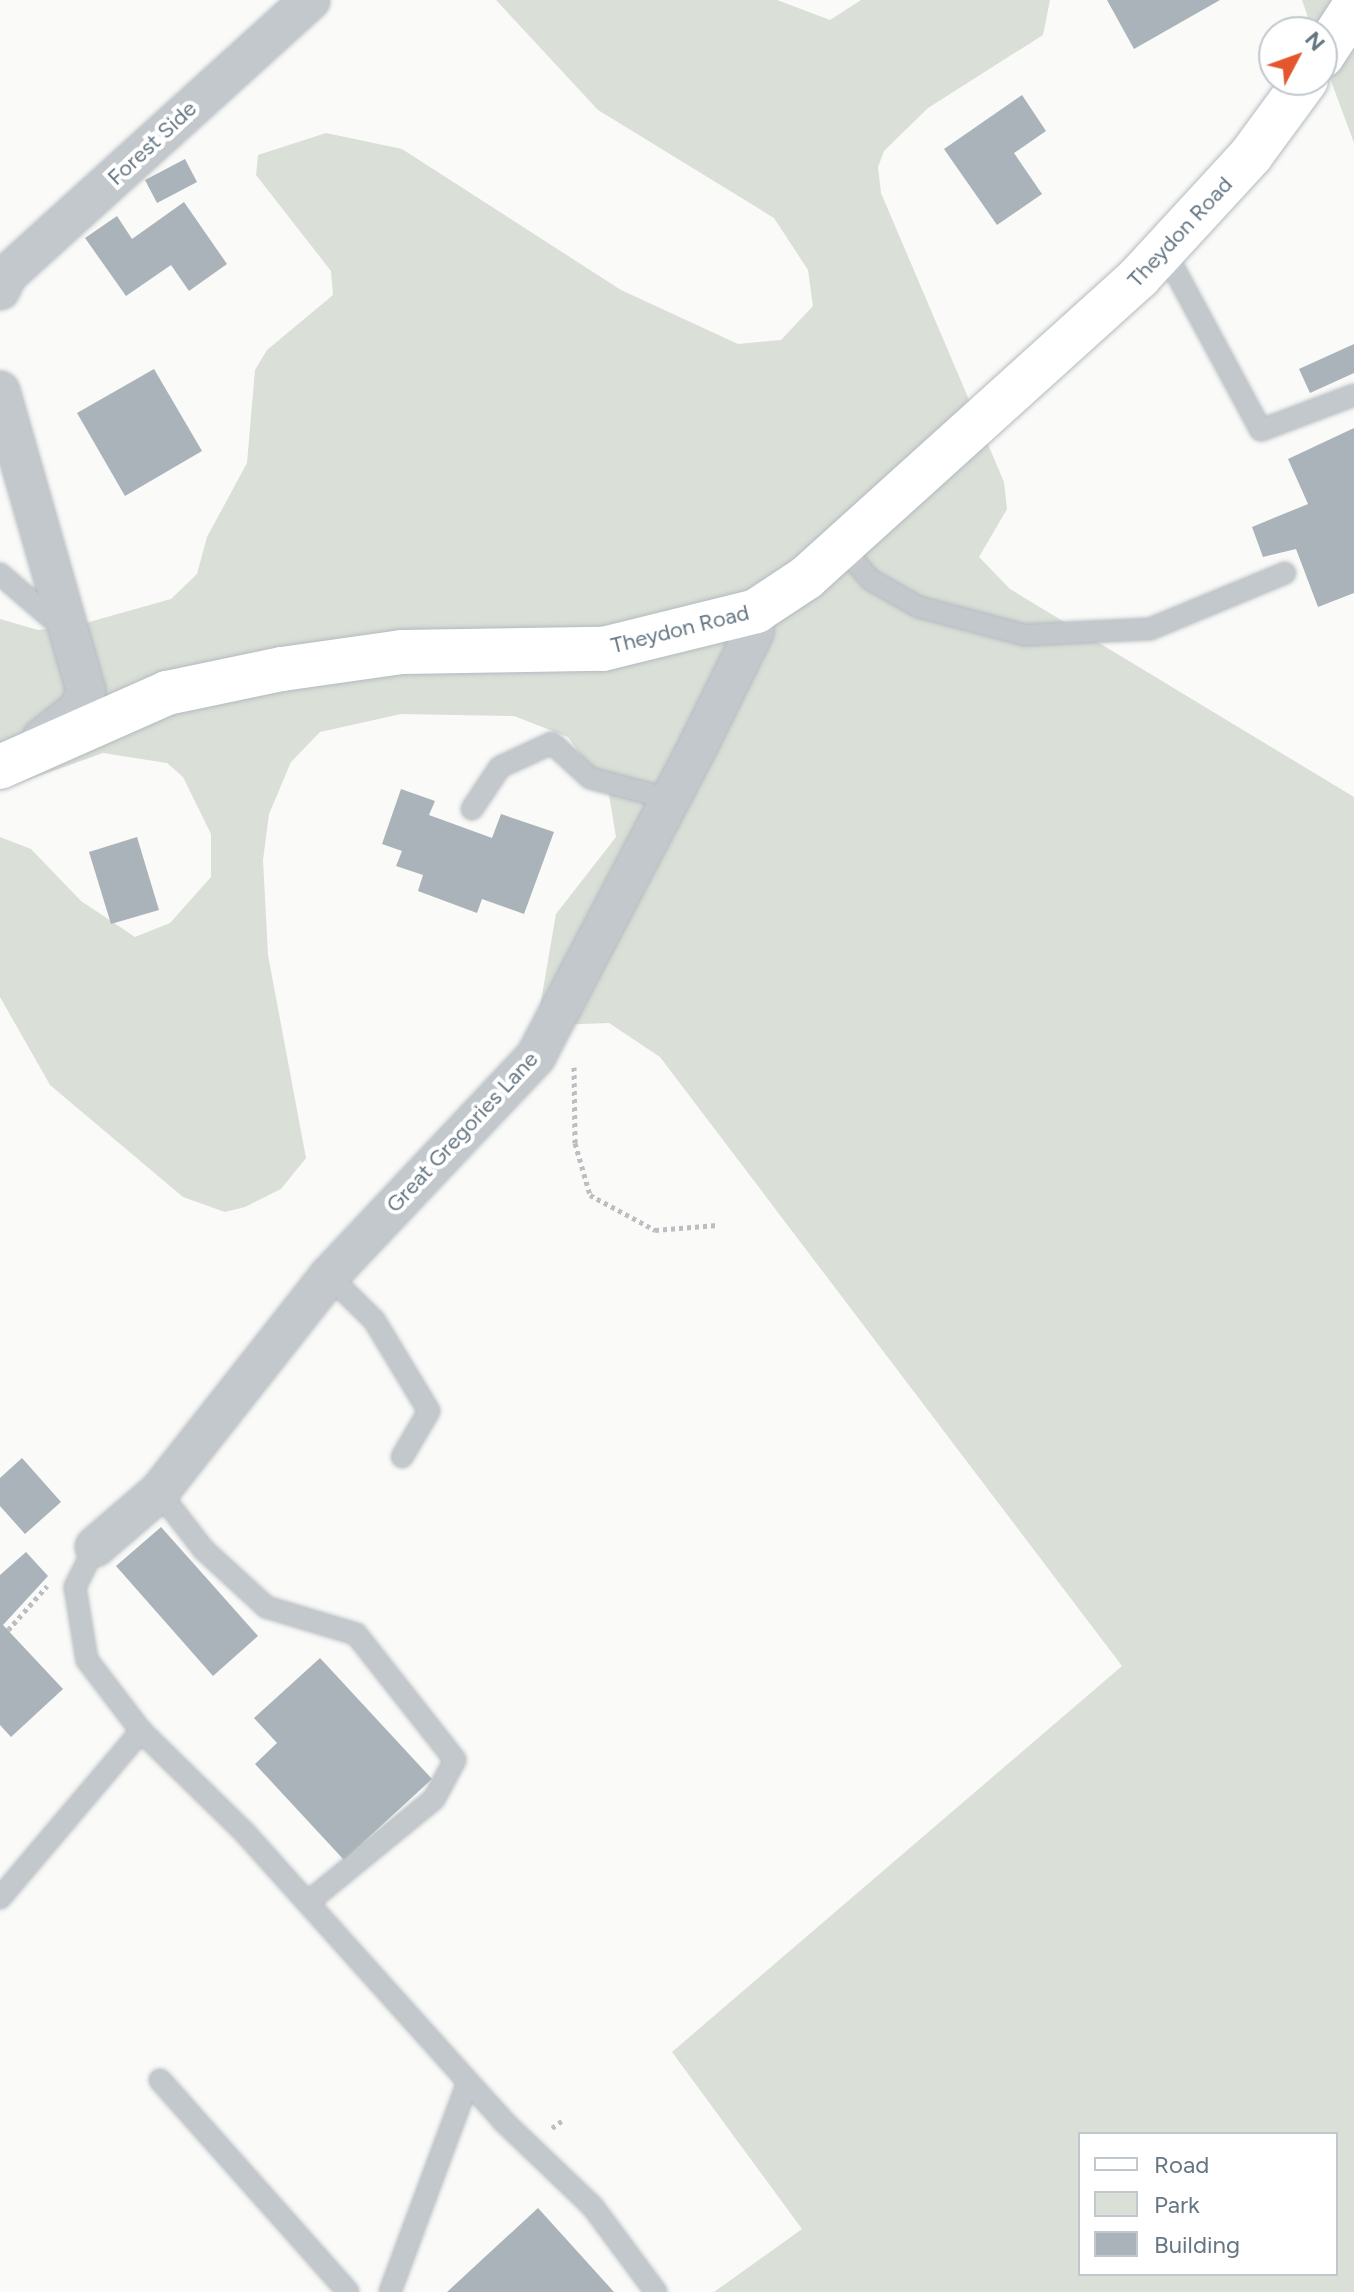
<!DOCTYPE html>
<html>
<head>
<meta charset="utf-8">
<style>
	body { margin:0 }
	#map { position:relative; width:1354px; height:2292px; overflow:hidden; background:#fafaf8; font-family:Figtree,sans-serif }
	div>[style] { position:absolute }
	[style*='--x'] { left:calc(var(--x)*1px); top:calc(var(--y)*1px); width:calc(var(--w)*1px); rotate:calc(var(--a)*1deg) }
	.green>* { inset:0; background:#dadfd7 }
	.building>* { inset:0; background:#aab3b9 }
	.path>* { height:5px; margin-top:-2.5px; transform-origin:0; background:repeating-linear-gradient(90deg,#bbbfc2 0 4px,transparent 0 8px) }
	.roads { filter:drop-shadow(0 0 2px #b3babf) drop-shadow(0 0 2px #b3babf) }
	.lane>* { height:20px; margin:-10px; padding:0 10px; transform-origin:10px; border-radius:10px; background:#c3c8cc }
	.street>* { height:38px; margin:-19px; padding:0 19px; transform-origin:19px; border-radius:19px; background:#c3c8cc }
	.secondary>* { height:44px; margin:-22px; padding:0 22px; transform-origin:22px; border-radius:22px; background:#fff }
	span { translate:-50% -50%; white-space:nowrap; text-align:center; line-height:1.15; -webkit-text-stroke:8px #fff; paint-order:stroke }
	.street-label { font-size:22px; color:#657683 }
	.legend { position:absolute; left:1078px; top:2132px; width:260px; height:144px; box-sizing:border-box; background:#fff; border:2px solid #c1c8cd; margin:0; padding:10px 14px; list-style:none; font-size:24px; color:#657683 }
	.legend li { display:flex; align-items:center; gap:16px; height:40px }
	.legend b { width:40px; border:2px solid #c1c8cd }
	.north { position:absolute; left:1258px; top:16px; width:80px; height:80px; box-sizing:border-box; background:#fff; border:2px solid #c1c8cd; border-radius:50%; rotate:49deg; font-size:22px; font-weight:700; line-height:32px; text-align:center; color:#657683 }
	.north::after { content:''; display:block; margin:auto; width:28px; height:36px; background:#e4572e; clip-path:polygon(50% 0,100% 100%,50% 72%,0 100%) }
</style>
</head>
<body>
<div id="map">
	<div class="green">
		<i style="clip-path:polygon(evenodd,496px 0,777px 0,830px 20px,861px 0,1050px 0,1043px 35px,928px 108px,884px 151px,878px 167px,881px 193px,1004px 482px,1007px 509px,979px 557px,1010px 589px,1354px 797px,1354px 2292px,714px 2292px,802px 2229px,672px 2052px,1122px 1666px,660px 1057px,609px 1023px,555px 1025px,540px 1007px,556px 914px,616px 837px,609px 795px,568px 737px,514px 716px,401px 714px,320px 732px,291px 762px,269px 814px,263px 860px,268px 955px,306px 1158px,281px 1189px,245px 1207px,225px 1212px,183px 1197px,50px 1085px,0 997px,0 837px,31px 849px,81px 901px,135px 937px,170px 923px,211px 877px,211px 834px,183px 777px,167px 763px,103px 753px,0 790px,0 619px,38px 630px,75px 626px,171px 599px,197px 574px,207px 537px,247px 463px,255px 370px,267px 350px,333px 295px,331px 271px,256px 175px,258px 155px,326px 133px,402px 149px,621px 290px,738px 344px,781px 340px,813px 306px,808px 270px,774px 218px,598px 110px,496px 0,1080px 2134px,1336px 2134px,1336px 2274px,1080px 2274px,1080px 2134px)"></i>
		<i style="clip-path:polygon(1302px 0,1354px 0,1354px 143px,1313px 32px)"></i>
	</div>
	<div class="building">
		<i style="clip-path:polygon(1107px 0,1220px 0,1134px 49px)"></i>
		<i style="clip-path:polygon(1022px 95px,1046px 131px,1014px 153px,1042px 194px,997px 225px,944px 149px)"></i>
		<i style="clip-path:polygon(185px 159px,197px 182px,157px 203px,145px 180px)"></i>
		<i style="clip-path:polygon(184px 202px,227px 264px,189px 291px,171px 265px,126px 296px,85px 238px,117px 216px,132px 239px)"></i>
		<i style="clip-path:polygon(1354px 344px,1354px 373px,1310px 393px,1299px 369px)"></i>
		<i style="clip-path:polygon(154px 369px,202px 451px,125px 496px,77px 413px)"></i>
		<i style="clip-path:polygon(1354px 428px,1354px 593px,1318px 607px,1296px 549px,1263px 557px,1252px 527px,1308px 504px,1288px 459px)"></i>
		<i style="clip-path:polygon(401px 789px,435px 801px,429px 815px,492px 838px,501px 814px,554px 832px,524px 914px,482px 899px,477px 913px,418px 891px,423px 875px,396px 866px,402px 851px,382px 844px)"></i>
		<i style="clip-path:polygon(137px 837px,159px 910px,111px 924px,89px 852px)"></i>
		<i style="clip-path:polygon(22px 1458px,61px 1502px,25px 1534px,0 1506px,0 1478px)"></i>
		<i style="clip-path:polygon(161px 1527px,258px 1636px,213px 1676px,116px 1566px)"></i>
		<i style="clip-path:polygon(26px 1552px,48px 1576px,3px 1625px,63px 1689px,11px 1737px,0 1725px,0 1575px)"></i>
		<i style="clip-path:polygon(320px 1658px,432px 1779px,344px 1860px,255px 1764px,277px 1743px,254px 1718px)"></i>
		<i style="clip-path:polygon(538px 2208px,614px 2292px,447px 2292px)"></i>
	</div>
	<div class="path">
		<i style="--x:574;--y:1067;--w:76;--a:89.2"></i>
		<i style="--x:575;--y:1143;--w:54;--a:73.9"></i>
		<i style="--x:590;--y:1195;--w:74;--a:28.3"></i>
		<i style="--x:655;--y:1230;--w:62;--a:-4.6"></i>
		<i style="--x:8;--y:1630;--w:59;--a:-48.4"></i>
		<i style="--x:552;--y:2128;--w:14;--a:-36"></i>
	</div>
	<div class="roads">
		<div class="lane">
			<i style="--x:1165;--y:252;--w:202;--a:61.7"></i>
			<i style="--x:1261;--y:430;--w:99;--a:-20.6"></i>
			<i style="--x:841;--y:546;--w:45;--a:48.6"></i>
			<i style="--x:871;--y:580;--w:55;--a:29.4"></i>
			<i style="--x:919;--y:607;--w:110;--a:14.8"></i>
			<i style="--x:1025;--y:635;--w:125;--a:-2.7"></i>
			<i style="--x:1150;--y:629;--w:146;--a:-22.5"></i>
			<i style="--x:0;--y:574;--w:84;--a:40.7"></i>
			<i style="--x:472;--y:809;--w:50;--a:-56.3"></i>
			<i style="--x:500;--y:767;--w:57;--a:-24.8"></i>
			<i style="--x:552;--y:743;--w:52;--a:42.6"></i>
			<i style="--x:590;--y:778;--w:83;--a:14.7"></i>
			<i style="--x:329;--y:1276;--w:63;--a:44.4"></i>
			<i style="--x:374;--y:1320;--w:106;--a:58.9"></i>
			<i style="--x:429;--y:1411;--w:53;--a:120.4"></i>
			<i style="--x:159;--y:1492;--w:72;--a:52.3"></i>
			<i style="--x:203;--y:1549;--w:86;--a:42.6"></i>
			<i style="--x:266;--y:1607;--w:94;--a:16.7"></i>
			<i style="--x:356;--y:1634;--w:160;--a:51.8"></i>
			<i style="--x:455;--y:1760;--w:44;--a:118.3"></i>
			<i style="--x:434;--y:1799;--w:163;--a:140.7"></i>
			<i style="--x:95;--y:1547;--w:45;--a:116.6"></i>
			<i style="--x:75;--y:1587;--w:74;--a:80.7"></i>
			<i style="--x:87;--y:1660;--w:89;--a:52.7"></i>
			<i style="--x:141;--y:1731;--w:146;--a:44.4"></i>
			<i style="--x:245;--y:1833;--w:387;--a:48.1"></i>
			<i style="--x:503;--y:2121;--w:124;--a:43.7"></i>
			<i style="--x:593;--y:2207;--w:106;--a:53.5"></i>
			<i style="--x:0;--y:1898;--w:219;--a:-49.8"></i>
			<i style="--x:160;--y:2080;--w:283;--a:48.4"></i>
			<i style="--x:390;--y:2292;--w:224;--a:-69.6"></i>
		</div>
		<div class="street">
			<i style="--x:0;--y:290;--w:17;--a:-65"></i>
			<i style="--x:7;--y:275;--w:409;--a:-42.2"></i>
			<i style="--x:0;--y:391;--w:311;--a:74"></i>
			<i style="--x:86;--y:690;--w:20;--a:110"></i>
			<i style="--x:79;--y:709;--w:48;--a:141.7"></i>
			<i style="--x:95;--y:1547;--w:84;--a:-40.7"></i>
			<i style="--x:159;--y:1492;--w:275;--a:-51.8"></i>
			<i style="--x:329;--y:1276;--w:302;--a:-46.7"></i>
			<i style="--x:536;--y:1056;--w:348;--a:-62.4"></i>
			<i style="--x:697;--y:748;--w:129;--a:-63.8"></i>
			<i style="--x:754;--y:632;--w:21;--a:-85"></i>
		</div>
		<div class="secondary">
			<i style="--x:1322;--y:56;--w:59;--a:-56.9"></i>
			<i style="--x:0;--y:767;--w:183;--a:-23.9"></i>
			<i style="--x:167;--y:693;--w:117;--a:-11.8"></i>
			<i style="--x:282;--y:669;--w:121;--a:-8.1"></i>
			<i style="--x:402;--y:652;--w:201;--a:-0.9"></i>
			<i style="--x:603;--y:649;--w:158;--a:-13.9"></i>
			<i style="--x:756;--y:611;--w:60;--a:-33.4"></i>
			<i style="--x:806;--y:578;--w:449;--a:-42.1"></i>
			<i style="--x:1139;--y:277;--w:166;--a:-47.4"></i>
			<i style="--x:1251;--y:155;--w:93;--a:-53.7"></i>
		</div>
	</div>
	<div class="street-label">
		<span style="left:152px;top:143px;rotate:-43deg">Forest Side</span>
		<span style="left:1180px;top:232px;rotate:-47deg">Theydon Road</span>
		<span style="left:680px;top:629px;rotate:-14deg">Theydon Road</span>
		<span style="left:462px;top:1132px;rotate:-47deg">Great Gregories Lane</span>
	</div>
	<ul class="legend">
	<li><b style="height:10px;background:#fff"></b>Road</li>
	<li><b style="height:22px;background:#dadfd7"></b>Park</li>
	<li><b style="height:22px;background:#aab3b9"></b>Building</li>
	</ul>
	<div class="north">N</div>
</div>
</body>
</html>
